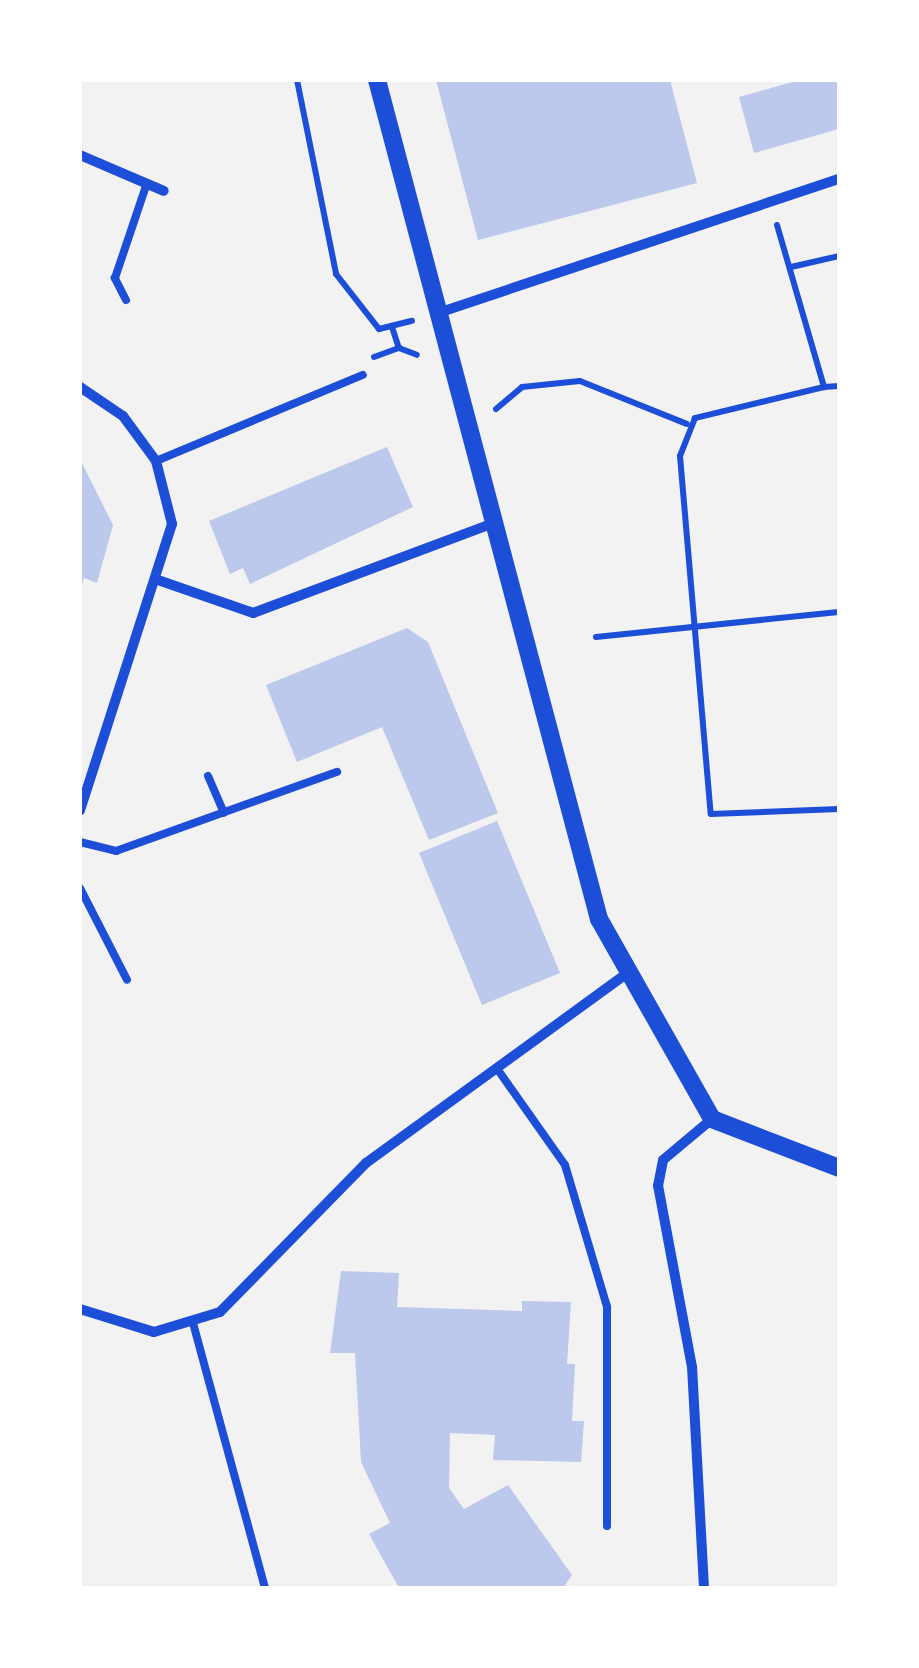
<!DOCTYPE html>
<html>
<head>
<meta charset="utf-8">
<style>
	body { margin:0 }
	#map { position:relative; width:919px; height:1668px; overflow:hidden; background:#f2f2f2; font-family:Roboto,sans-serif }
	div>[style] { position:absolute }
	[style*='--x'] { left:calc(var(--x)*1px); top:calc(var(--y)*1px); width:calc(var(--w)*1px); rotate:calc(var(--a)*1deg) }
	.building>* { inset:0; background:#bdc9ec }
	.path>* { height:6px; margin:-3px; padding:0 3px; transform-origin:3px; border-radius:3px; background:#1d4ed8 }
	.service>* { height:8px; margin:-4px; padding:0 4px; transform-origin:4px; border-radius:4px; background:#1d4ed8 }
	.minor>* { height:10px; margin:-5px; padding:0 5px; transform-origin:5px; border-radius:5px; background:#1d4ed8 }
	.tertiary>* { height:18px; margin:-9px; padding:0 9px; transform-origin:9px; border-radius:9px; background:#1d4ed8 }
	span { translate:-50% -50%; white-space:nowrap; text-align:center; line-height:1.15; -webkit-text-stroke:8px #fff; paint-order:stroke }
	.frame { position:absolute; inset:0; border:82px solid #fff; pointer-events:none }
</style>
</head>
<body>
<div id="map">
	<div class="building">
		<i style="clip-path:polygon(436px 80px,670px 80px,697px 183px,478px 240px)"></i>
		<i style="clip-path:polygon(800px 80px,839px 80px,839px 129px,754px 153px,739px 97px)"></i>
		<i style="clip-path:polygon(387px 447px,413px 507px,250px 584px,243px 568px,230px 574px,209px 521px)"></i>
		<i style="clip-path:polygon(80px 459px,113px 525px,97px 583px,84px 578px,81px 587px)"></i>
		<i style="clip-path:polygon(407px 628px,428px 642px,498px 813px,429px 840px,382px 727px,297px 762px,266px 685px)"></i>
		<i style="clip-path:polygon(497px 821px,560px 973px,482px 1005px,419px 853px)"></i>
		<i style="clip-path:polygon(341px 1271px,399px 1273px,397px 1307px,522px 1311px,522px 1301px,571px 1302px,567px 1364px,575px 1364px,572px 1421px,584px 1421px,581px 1462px,493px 1460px,495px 1435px,450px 1433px,449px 1488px,464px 1509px,508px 1485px,572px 1575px,563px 1588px,399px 1588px,369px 1534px,390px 1523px,361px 1462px,355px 1353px,330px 1353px)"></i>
	</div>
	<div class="path">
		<i style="--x:297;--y:80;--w:198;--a:78.6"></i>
		<i style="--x:336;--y:274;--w:70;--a:52"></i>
		<i style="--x:379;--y:329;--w:34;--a:-14"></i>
		<i style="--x:777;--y:225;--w:169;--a:73.8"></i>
		<i style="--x:824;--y:387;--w:15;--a:-4"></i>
		<i style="--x:791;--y:267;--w:49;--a:-12.9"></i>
		<i style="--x:392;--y:327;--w:22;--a:72"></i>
		<i style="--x:399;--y:348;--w:19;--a:21"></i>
		<i style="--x:374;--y:357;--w:27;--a:-20"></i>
		<i style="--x:824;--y:387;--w:133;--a:166.5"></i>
		<i style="--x:695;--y:418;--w:41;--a:111.5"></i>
		<i style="--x:680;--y:456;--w:359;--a:85.1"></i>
		<i style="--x:711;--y:814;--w:128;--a:-2.2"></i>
		<i style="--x:496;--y:409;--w:34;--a:-40"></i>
		<i style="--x:522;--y:387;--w:58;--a:-5.9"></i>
		<i style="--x:580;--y:381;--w:115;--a:21.9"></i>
		<i style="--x:596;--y:637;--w:244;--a:-5.9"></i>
	</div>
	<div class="service">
		<i style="--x:126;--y:300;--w:25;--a:-117"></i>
		<i style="--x:115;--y:278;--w:100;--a:-71.4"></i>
		<i style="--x:156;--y:461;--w:224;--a:-22.6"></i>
		<i style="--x:208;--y:776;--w:40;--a:66.6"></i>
		<i style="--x:80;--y:842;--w:37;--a:14"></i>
		<i style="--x:116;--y:851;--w:235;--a:-19.7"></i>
		<i style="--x:80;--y:888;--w:103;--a:62.9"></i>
		<i style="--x:498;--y:1070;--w:116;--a:54.8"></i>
		<i style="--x:565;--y:1165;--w:148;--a:73.5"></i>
		<i style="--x:607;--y:1307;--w:219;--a:90"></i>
		<i style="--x:193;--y:1323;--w:275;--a:74.8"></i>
	</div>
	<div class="minor">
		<i style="--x:80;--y:155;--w:91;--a:23.2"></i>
		<i style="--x:438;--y:313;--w:423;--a:-18.5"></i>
		<i style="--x:80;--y:387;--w:52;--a:34"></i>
		<i style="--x:123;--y:416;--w:56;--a:53.7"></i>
		<i style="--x:156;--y:461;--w:65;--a:75.7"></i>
		<i style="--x:172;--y:524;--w:301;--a:107.8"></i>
		<i style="--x:155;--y:579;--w:104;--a:19.1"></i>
		<i style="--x:253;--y:613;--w:251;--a:-20.5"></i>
		<i style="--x:80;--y:1309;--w:77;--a:17.3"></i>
		<i style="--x:154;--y:1332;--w:69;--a:-16.9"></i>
		<i style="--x:220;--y:1312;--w:209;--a:-45.6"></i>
		<i style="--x:366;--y:1163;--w:320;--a:-36"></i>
		<i style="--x:704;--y:1588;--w:221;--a:-93.1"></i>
		<i style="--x:692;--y:1367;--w:184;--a:-100.6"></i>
		<i style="--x:658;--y:1186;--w:26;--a:-79"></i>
		<i style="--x:663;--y:1160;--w:64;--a:-39.9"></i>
	</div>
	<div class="tertiary">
		<i style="--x:377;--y:80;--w:868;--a:75.18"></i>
		<i style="--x:599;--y:919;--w:230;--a:60.5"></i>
		<i style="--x:712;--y:1119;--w:136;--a:21.1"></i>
	</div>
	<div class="frame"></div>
</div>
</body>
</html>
